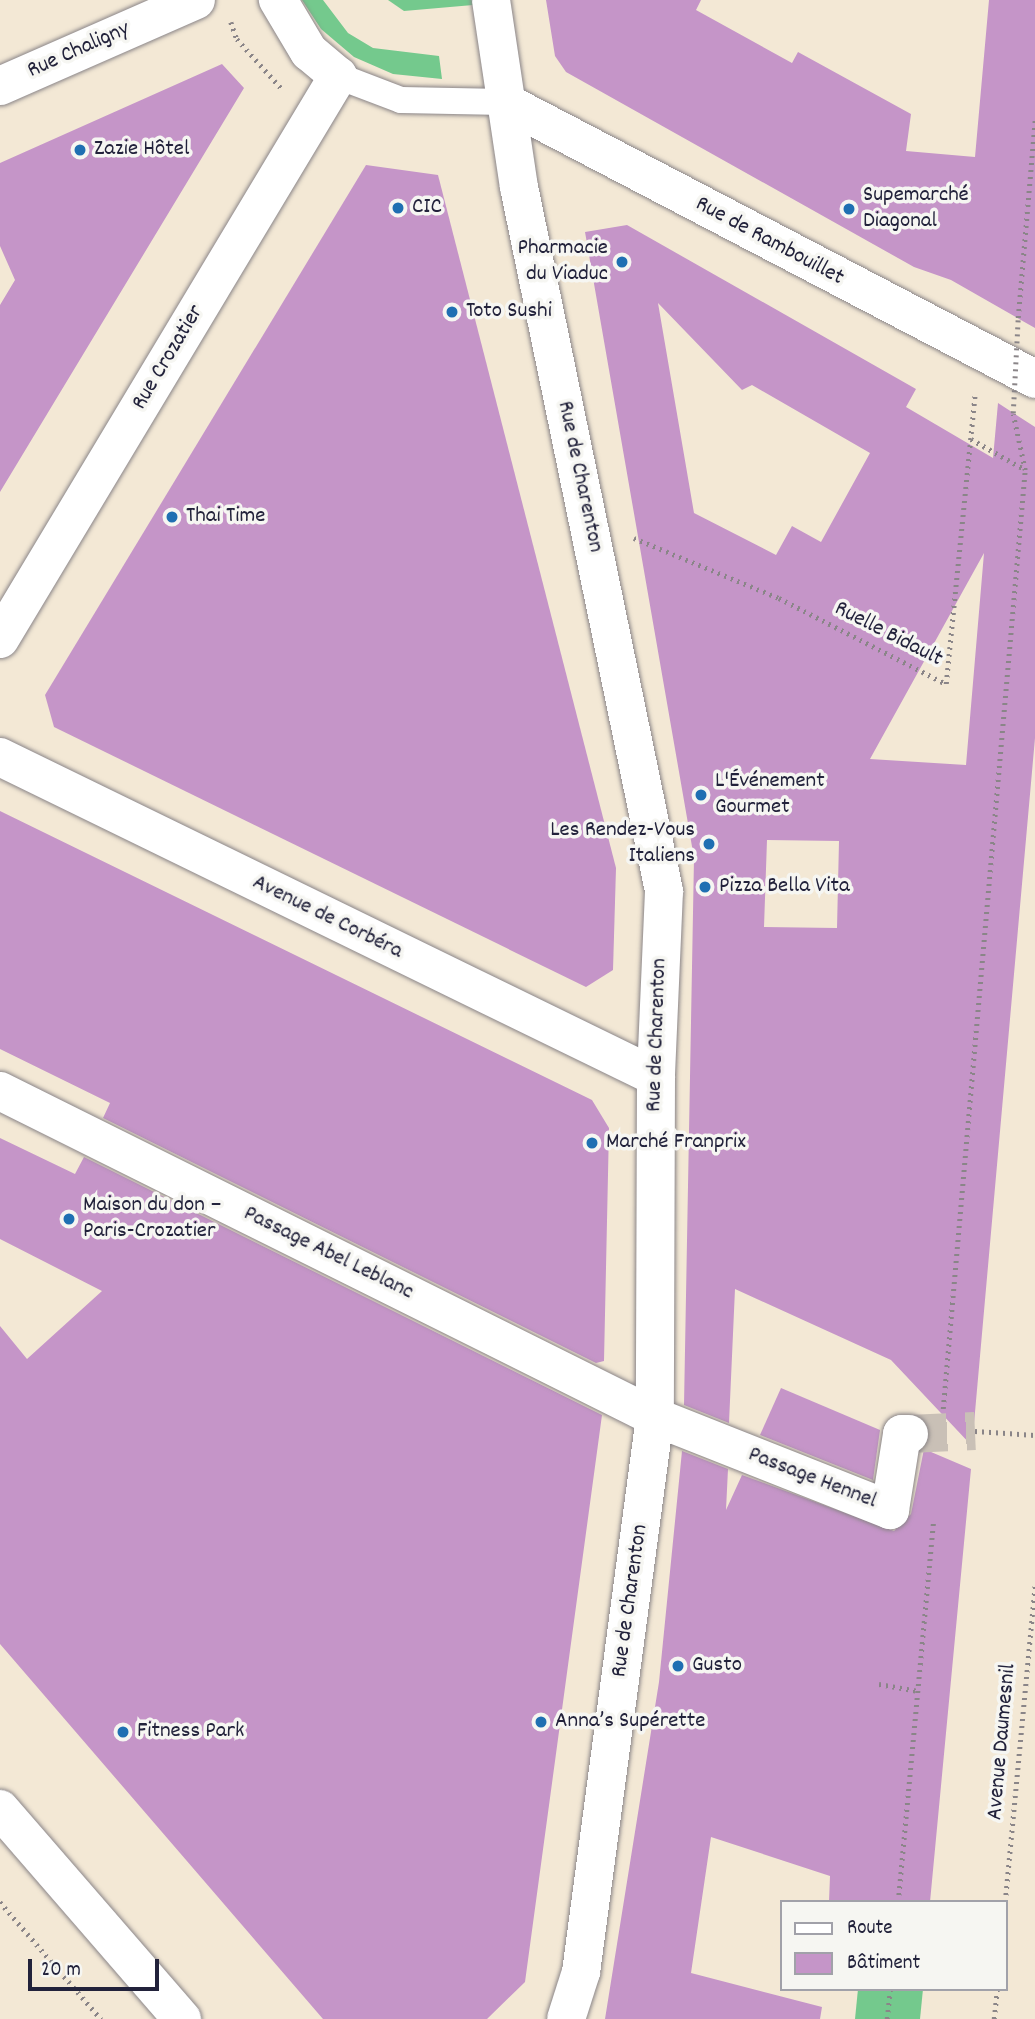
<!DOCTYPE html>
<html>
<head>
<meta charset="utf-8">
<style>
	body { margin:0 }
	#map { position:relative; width:1035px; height:2019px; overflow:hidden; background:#f3e8d5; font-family:Dekko,sans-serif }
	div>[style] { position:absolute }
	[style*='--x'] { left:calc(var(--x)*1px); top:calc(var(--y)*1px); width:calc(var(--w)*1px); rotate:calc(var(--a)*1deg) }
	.green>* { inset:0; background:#74c98d }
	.building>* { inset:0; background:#c595c8 }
	.pedestrian-tunnel>* { height:38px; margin-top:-19px; transform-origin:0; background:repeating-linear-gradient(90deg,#c9c0b6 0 38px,transparent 0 57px) }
	.path>* { height:4.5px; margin-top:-2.25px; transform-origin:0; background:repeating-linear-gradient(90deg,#8a8588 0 2px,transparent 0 7px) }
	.roads { filter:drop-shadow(0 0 2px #8a8588) drop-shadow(0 0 2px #8a8588) }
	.service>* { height:26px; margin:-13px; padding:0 13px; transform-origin:13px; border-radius:13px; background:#fff }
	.pedestrian>* { height:38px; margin:-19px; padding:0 19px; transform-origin:19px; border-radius:19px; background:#fff }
	.minor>* { height:38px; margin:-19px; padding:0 19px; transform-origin:19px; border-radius:19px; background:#fff }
	.secondary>* { height:38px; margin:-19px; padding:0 19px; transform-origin:19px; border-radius:19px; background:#fff }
	.path-bridge>* { height:4.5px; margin-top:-2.25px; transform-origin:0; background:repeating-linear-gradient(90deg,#8a8588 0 2px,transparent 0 7px) }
	.dots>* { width:19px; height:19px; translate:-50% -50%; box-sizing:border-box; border:4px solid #f6f6f2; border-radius:50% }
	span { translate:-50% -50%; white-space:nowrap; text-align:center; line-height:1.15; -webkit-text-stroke:7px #f6f6f2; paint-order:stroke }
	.street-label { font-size:23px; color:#22223b }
	.poi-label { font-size:23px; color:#22223b }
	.left { translate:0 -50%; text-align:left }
	.right { translate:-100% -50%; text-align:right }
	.legend { position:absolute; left:780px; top:1900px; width:228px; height:91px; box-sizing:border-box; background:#f6f6f2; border:2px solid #a1a1a9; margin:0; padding:9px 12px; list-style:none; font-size:21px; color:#22223b }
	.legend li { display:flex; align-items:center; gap:14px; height:35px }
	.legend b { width:35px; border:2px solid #a1a1a9 }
	.scale { position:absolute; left:28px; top:1959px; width:131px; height:32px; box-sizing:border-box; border:4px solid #22223b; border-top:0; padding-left:9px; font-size:21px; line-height:24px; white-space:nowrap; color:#22223b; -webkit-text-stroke:5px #f6f6f2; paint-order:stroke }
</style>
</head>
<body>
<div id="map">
	<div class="green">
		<i style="clip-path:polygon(302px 0,323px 0,348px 33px,373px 48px,439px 56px,442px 79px,393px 74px,354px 57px,321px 29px)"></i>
		<i style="clip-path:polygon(388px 0,473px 0,473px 5px,404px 11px)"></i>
		<i style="clip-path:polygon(858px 1989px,923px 1989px,920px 2019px,855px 2019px)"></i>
	</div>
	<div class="building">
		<i style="clip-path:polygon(546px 0,701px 0,696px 10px,792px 63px,798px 52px,911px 114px,906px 151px,975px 157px,989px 0,1035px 0,1035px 328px,951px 280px,914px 267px,566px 72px,555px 56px)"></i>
		<i style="clip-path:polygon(222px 64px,244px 88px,0 492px,0 305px,15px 280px,0 246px,0 163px)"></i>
		<i style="clip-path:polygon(366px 165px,438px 175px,616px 868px,613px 970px,586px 987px,54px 727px,45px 695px)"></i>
		<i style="clip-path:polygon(evenodd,627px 225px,916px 389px,906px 407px,993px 458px,998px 403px,1035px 427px,1035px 738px,972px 1446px,891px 1360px,735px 1289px,729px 1423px,684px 1405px,694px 858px,585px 232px,627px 225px,658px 303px,742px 390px,752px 385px,870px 453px,821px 542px,792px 526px,776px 555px,694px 513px,658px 303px,627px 225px,984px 553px,966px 765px,870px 759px,984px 553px,627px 225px,767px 840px,839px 841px,837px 928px,764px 927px,767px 840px)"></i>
		<i style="clip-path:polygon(0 811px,592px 1100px,609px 1128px,604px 1361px,596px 1363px,103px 1118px,110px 1103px,0 1049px)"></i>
		<i style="clip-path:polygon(0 1138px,75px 1174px,84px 1157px,602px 1415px,525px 1982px,487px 2019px,323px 2019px,0 1644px,0 1326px,27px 1359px,102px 1291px,0 1239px)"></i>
		<i style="clip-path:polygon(781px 1388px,880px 1430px,873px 1480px,760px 1435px)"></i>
		<i style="clip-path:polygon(924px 1449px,971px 1469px,930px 1902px,829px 1902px,830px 1876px,711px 1837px,691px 1973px,822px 2007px,820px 2019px,605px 2019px,659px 1682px,682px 1451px,728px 1469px,726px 1510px,742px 1475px,894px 1531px,911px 1514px)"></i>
	</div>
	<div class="pedestrian-tunnel">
		<i style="--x:909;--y:1434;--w:66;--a:-2.6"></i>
	</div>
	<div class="path">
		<i style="--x:231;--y:22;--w:18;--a:71"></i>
		<i style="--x:237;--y:39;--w:67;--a:48"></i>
		<i style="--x:1018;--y:318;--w:201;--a:-85.1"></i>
		<i style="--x:971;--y:439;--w:61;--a:29.5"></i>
		<i style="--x:634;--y:538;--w:157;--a:22.5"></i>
		<i style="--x:779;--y:598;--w:188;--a:27.2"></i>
		<i style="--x:946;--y:684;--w:292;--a:-84.3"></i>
		<i style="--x:943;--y:1409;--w:943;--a:-85.01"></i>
		<i style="--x:1025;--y:470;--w:57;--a:-102.1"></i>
		<i style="--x:975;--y:1431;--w:60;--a:3.8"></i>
		<i style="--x:879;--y:1684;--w:40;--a:10"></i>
		<i style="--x:0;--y:1902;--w:155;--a:49.2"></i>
		<i style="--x:898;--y:1902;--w:382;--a:-84.7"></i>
		<i style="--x:1005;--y:1902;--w:318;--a:-84.6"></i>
		<i style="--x:887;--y:2019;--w:30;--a:-84"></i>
		<i style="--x:994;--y:2019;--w:30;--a:-84"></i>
	</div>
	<div class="roads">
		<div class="service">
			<i style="--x:338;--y:76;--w:67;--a:20.9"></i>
			<i style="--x:401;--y:100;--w:104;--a:1.1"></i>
		</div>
		<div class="pedestrian">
			<i style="--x:655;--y:1417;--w:253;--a:21.6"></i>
			<i style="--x:890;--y:1510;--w:77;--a:-81"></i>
			<i style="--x:902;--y:1434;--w:7;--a:0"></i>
		</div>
		<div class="minor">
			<i style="--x:491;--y:0;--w:189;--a:81.5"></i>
			<i style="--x:519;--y:187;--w:719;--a:78.36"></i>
			<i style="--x:664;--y:891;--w:186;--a:92.5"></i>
			<i style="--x:656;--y:1077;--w:340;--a:90.2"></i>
			<i style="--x:655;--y:1417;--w:560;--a:97.59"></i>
			<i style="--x:581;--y:1972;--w:49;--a:107.7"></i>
			<i style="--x:0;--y:86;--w:214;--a:-23.7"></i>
			<i style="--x:505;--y:102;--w:598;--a:27.59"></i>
			<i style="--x:0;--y:639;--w:657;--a:-59.02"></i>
			<i style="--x:338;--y:76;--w:38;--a:-140"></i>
			<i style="--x:309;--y:52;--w:61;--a:-120.8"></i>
			<i style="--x:0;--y:757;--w:730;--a:26"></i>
			<i style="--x:0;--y:1091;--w:732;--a:26.46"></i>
		</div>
		<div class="secondary">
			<i style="--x:0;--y:1809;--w:278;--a:49.1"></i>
		</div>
	</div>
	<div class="path-bridge">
		<i style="--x:1013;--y:413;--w:95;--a:-87"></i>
	</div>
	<div class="dots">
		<i style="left:80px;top:150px;background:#1f6fb2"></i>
		<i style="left:398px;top:208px;background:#1f6fb2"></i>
		<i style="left:849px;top:209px;background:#1f6fb2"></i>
		<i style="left:622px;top:262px;background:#1f6fb2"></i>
		<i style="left:452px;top:312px;background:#1f6fb2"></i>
		<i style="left:172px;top:517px;background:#1f6fb2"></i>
		<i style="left:701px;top:795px;background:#1f6fb2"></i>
		<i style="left:709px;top:844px;background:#1f6fb2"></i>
		<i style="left:705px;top:887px;background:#1f6fb2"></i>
		<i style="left:592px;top:1143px;background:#1f6fb2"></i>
		<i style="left:69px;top:1219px;background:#1f6fb2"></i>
		<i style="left:678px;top:1666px;background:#1f6fb2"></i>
		<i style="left:541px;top:1722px;background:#1f6fb2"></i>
		<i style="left:123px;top:1732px;background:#1f6fb2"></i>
	</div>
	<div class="street-label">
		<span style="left:79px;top:51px;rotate:-24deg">Rue Chaligny</span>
		<span style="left:769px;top:242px;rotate:28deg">Rue de Rambouillet</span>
		<span style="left:169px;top:358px;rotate:-59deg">Rue Crozatier</span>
		<span style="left:579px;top:477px;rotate:78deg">Rue de Charenton</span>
		<span style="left:888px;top:635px;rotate:27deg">Ruelle Bidault</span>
		<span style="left:327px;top:918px;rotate:26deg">Avenue de Corbéra</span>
		<span style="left:658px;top:1035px;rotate:-88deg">Rue de Charenton</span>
		<span style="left:328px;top:1254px;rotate:26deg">Passage Abel Leblanc</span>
		<span style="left:812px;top:1479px;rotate:21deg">Passage Hennel</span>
		<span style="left:631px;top:1601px;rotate:-82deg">Rue de Charenton</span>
		<span style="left:1003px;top:1742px;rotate:-85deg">Avenue Daumesnil</span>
	</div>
	<div class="poi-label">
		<span class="left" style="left:94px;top:150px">Zazie Hôtel</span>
		<span class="left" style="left:863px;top:209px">Supemarché<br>Diagonal</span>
		<span class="left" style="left:412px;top:208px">CIC</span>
		<span class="right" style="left:608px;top:262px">Pharmacie<br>du Viaduc</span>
		<span class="left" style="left:466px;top:312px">Toto Sushi</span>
		<span class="left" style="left:186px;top:517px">Thai Time</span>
		<span class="left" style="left:715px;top:795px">L'Événement<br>Gourmet</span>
		<span class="right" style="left:695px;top:844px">Les Rendez-Vous<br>Italiens</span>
		<span class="left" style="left:719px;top:887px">Pizza Bella Vita</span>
		<span class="left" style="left:606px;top:1143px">Marché Franprix</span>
		<span class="left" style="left:83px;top:1219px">Maison du don –<br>Paris-Crozatier</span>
		<span class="left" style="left:692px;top:1666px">Gusto</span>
		<span class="left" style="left:555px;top:1722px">Anna’s Supérette</span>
		<span class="left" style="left:137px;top:1732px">Fitness Park</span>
	</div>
	<ul class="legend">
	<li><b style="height:9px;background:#fff"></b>Route</li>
	<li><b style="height:19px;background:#c595c8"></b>Bâtiment</li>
	</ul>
	<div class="scale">20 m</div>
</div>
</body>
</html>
